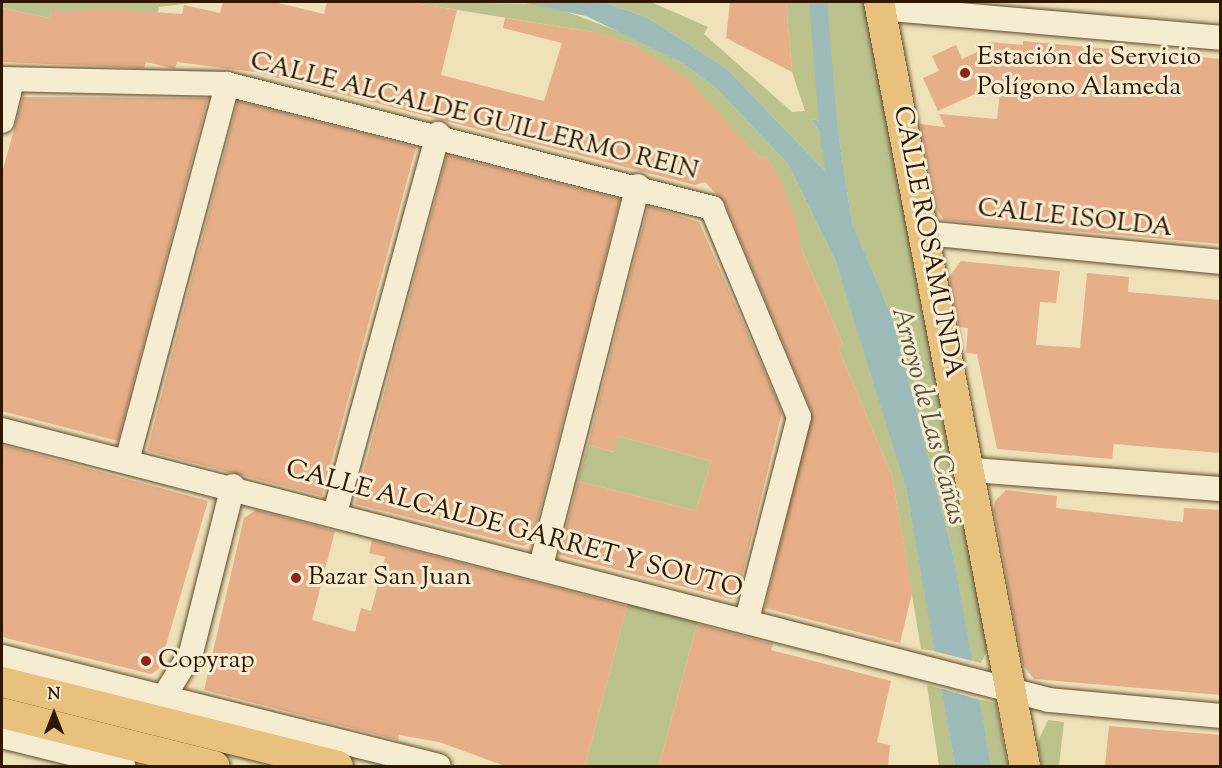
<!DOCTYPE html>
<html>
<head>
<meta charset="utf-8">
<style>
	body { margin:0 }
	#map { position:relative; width:1222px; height:768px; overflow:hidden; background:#efe2b8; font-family:"Sorts Mill Goudy",serif }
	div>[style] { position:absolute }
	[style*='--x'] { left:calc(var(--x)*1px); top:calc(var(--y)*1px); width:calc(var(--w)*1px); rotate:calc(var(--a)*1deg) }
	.green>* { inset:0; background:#bcc28c }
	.water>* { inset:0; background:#9dbcb9 }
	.pier>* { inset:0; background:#efe2b8 }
	.canal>* { height:18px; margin:-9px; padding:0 9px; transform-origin:9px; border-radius:9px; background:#9dbcb9 }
	.building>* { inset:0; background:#e6af89 }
	.roads { filter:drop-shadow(0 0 2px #5f4a2e) drop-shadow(0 0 2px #5f4a2e) }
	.minor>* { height:24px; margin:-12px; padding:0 12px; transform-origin:12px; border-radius:12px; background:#f5ecd1 }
	.major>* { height:30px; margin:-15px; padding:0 15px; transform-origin:15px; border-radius:15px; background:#e8c17c }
	.dots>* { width:16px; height:16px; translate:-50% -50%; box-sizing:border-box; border:3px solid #f5ecd1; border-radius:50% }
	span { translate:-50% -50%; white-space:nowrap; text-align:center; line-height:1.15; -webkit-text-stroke:6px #f5ecd1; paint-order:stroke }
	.poi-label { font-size:26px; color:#2f1700 }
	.left { translate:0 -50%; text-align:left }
	.street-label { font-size:26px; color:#2f1700 }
	.water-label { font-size:27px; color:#565141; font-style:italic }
	.frame { position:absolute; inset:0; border:3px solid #2f1700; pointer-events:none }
	.north { position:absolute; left:24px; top:684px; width:60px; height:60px; -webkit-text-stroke:4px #f5ecd1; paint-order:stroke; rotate:0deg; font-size:16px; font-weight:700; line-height:24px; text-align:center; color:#2f1700 }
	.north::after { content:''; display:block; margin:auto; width:21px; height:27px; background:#2f1700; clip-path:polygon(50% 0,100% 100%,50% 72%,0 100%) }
</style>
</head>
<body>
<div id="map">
	<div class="green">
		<i style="clip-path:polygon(2px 2px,200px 2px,159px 7px,158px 12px,51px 12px,49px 18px,2px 8px)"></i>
		<i style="clip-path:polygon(409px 2px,546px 4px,639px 39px,683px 63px,717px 89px,788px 164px,836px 262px,866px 350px,906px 488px,936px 651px,921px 649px,892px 475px,838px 348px,843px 344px,802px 250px,780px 180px,765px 156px,760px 158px,686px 79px,632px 44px,593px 32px)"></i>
		<i style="clip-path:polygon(604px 2px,651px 2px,708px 27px,704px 34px,792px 112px,805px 111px,792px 72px,786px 2px,865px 2px,990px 644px,981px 663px,969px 660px,952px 550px,893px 319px,852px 225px,837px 124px,811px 119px,822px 135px,826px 172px,727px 69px,648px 18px)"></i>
		<i style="clip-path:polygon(618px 436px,711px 461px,696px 511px,578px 481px,588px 445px,613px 452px)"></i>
		<i style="clip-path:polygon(628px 602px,698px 620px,659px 766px,585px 766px)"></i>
		<i style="clip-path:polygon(927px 685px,942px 689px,955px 766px,939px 766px)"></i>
		<i style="clip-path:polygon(977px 699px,996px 703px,1008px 766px,991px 766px)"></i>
		<i style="clip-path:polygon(1048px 720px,1064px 722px,1059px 766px,1042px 766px,1037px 743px)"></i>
	</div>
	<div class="water">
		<i style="clip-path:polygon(521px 2px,604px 2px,648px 18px,727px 69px,825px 171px,822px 135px,811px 119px,837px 124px,852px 224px,893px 319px,952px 550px,991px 766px,955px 766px,906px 488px,836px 262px,788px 164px,717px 89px,683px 63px,586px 16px)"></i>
	</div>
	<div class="pier">
		<i style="clip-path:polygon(933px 651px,973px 661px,980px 700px,939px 688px)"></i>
	</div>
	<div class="canal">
		<i style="--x:818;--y:2;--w:144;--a:85.2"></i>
	</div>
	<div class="building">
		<i style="clip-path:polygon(223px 2px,274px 2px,324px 14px,327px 2px,409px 2px,457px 10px,441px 75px,544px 101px,562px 43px,503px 28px,505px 18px,594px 32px,632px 44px,687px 78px,760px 158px,765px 156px,780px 179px,796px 219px,802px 250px,843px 344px,838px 348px,892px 475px,912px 593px,900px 643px,765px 608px,812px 412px,725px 203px,705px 182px,695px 185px,255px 72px,177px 62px,175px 69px,146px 62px,144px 68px,2px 62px,2px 8px,49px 18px,51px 12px,111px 9px,182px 14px,184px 5px,220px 13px)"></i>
		<i style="clip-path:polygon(730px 2px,786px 2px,792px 72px,726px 38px)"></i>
		<i style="clip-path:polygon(1023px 41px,1221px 59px,1221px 244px,944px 220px,936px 208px,920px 124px,945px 127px,939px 114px,997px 119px,1001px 82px,938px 111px,923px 78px,939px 71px,932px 56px,956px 45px,962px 59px,988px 47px,988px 42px,1023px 45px)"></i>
		<i style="clip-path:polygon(23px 97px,208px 98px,118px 441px,2px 411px,2px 173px)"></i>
		<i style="clip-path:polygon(238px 101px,416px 147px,322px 496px,147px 451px)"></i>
		<i style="clip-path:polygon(447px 155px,620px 199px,532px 541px,524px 546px,355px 504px)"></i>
		<i style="clip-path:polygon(648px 206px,699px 222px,782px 412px,737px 597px,731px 599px,559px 555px,578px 481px,696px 511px,711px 461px,618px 436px,614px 452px,588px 445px)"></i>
		<i style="clip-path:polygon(961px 261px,1060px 271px,1056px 303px,1040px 302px,1036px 345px,1080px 348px,1087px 273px,1129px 277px,1128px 292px,1221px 300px,1221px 453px,1114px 444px,1112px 459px,997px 449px,977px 354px,966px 353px,968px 328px,959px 327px,949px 277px)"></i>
		<i style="clip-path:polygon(2px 445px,208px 501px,159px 669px,151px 674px,2px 637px)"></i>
		<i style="clip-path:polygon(1006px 490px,1057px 496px,1056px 508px,1183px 522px,1184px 508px,1221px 510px,1221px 695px,1034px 679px,1023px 665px,994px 510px,995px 501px)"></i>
		<i style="clip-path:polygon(256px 510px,335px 531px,312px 620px,355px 632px,361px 608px,371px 611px,385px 557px,369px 553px,372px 540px,627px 606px,585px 766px,505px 766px,439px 742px,399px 735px,398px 740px,204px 690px,244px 518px)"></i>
		<i style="clip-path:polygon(697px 624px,773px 644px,771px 650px,891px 681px,877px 742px,890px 745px,888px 766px,659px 766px)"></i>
		<i style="clip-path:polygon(1109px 726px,1221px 735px,1221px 766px,1105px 766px)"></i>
	</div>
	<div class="roads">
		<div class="minor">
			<i style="--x:880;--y:8;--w:341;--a:5"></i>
			<i style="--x:2;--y:79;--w:225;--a:1.3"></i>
			<i style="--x:227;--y:84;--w:501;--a:14.34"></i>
			<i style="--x:712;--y:208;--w:226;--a:67.4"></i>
			<i style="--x:799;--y:417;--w:210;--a:104.4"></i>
			<i style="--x:2;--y:121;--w:41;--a:-76"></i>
			<i style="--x:925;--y:233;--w:296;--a:5.6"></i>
			<i style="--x:2;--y:430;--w:1081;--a:14.46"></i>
			<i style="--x:1049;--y:700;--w:172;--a:5.3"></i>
			<i style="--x:127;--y:461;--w:390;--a:-75.1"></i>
			<i style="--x:972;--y:470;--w:249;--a:4.4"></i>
			<i style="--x:335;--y:513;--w:393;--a:-74.8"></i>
			<i style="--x:541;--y:566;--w:392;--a:-75.7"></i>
			<i style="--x:2;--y:657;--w:450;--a:14"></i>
			<i style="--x:152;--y:704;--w:18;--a:-38"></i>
			<i style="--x:166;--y:693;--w:47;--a:-58"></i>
			<i style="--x:191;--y:653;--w:172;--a:-75.9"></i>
			<i style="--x:2;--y:736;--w:125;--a:13.9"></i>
		</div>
		<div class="major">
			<i style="--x:879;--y:2;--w:778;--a:79.18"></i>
			<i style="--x:2;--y:682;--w:346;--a:14"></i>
			<i style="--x:2;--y:713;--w:219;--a:14"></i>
		</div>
	</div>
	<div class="dots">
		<i style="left:965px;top:73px;background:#8f2418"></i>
		<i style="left:296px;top:578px;background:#8f2418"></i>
		<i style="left:146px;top:661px;background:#8f2418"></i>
	</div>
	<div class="poi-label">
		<span class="left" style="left:977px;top:73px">Estación de Servicio<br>Polígono Alameda</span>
		<span class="left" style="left:308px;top:578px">Bazar San Juan</span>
		<span class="left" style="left:158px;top:661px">Copyrap</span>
	</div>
	<div class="street-label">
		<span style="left:474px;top:117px;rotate:14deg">CALLE ALCALDE GUILLERMO REIN</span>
		<span style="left:1075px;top:219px;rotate:6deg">CALLE ISOLDA</span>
		<span style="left:927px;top:242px;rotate:79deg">CALLE ROSAMUNDA</span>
		<span style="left:514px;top:530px;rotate:15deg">CALLE ALCALDE GARRET Y SOUTO</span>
	</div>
	<div class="water-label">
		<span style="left:928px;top:416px;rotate:75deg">Arroyo de Las Cañas</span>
	</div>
	<div class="frame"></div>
	<div class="north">N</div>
</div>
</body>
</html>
